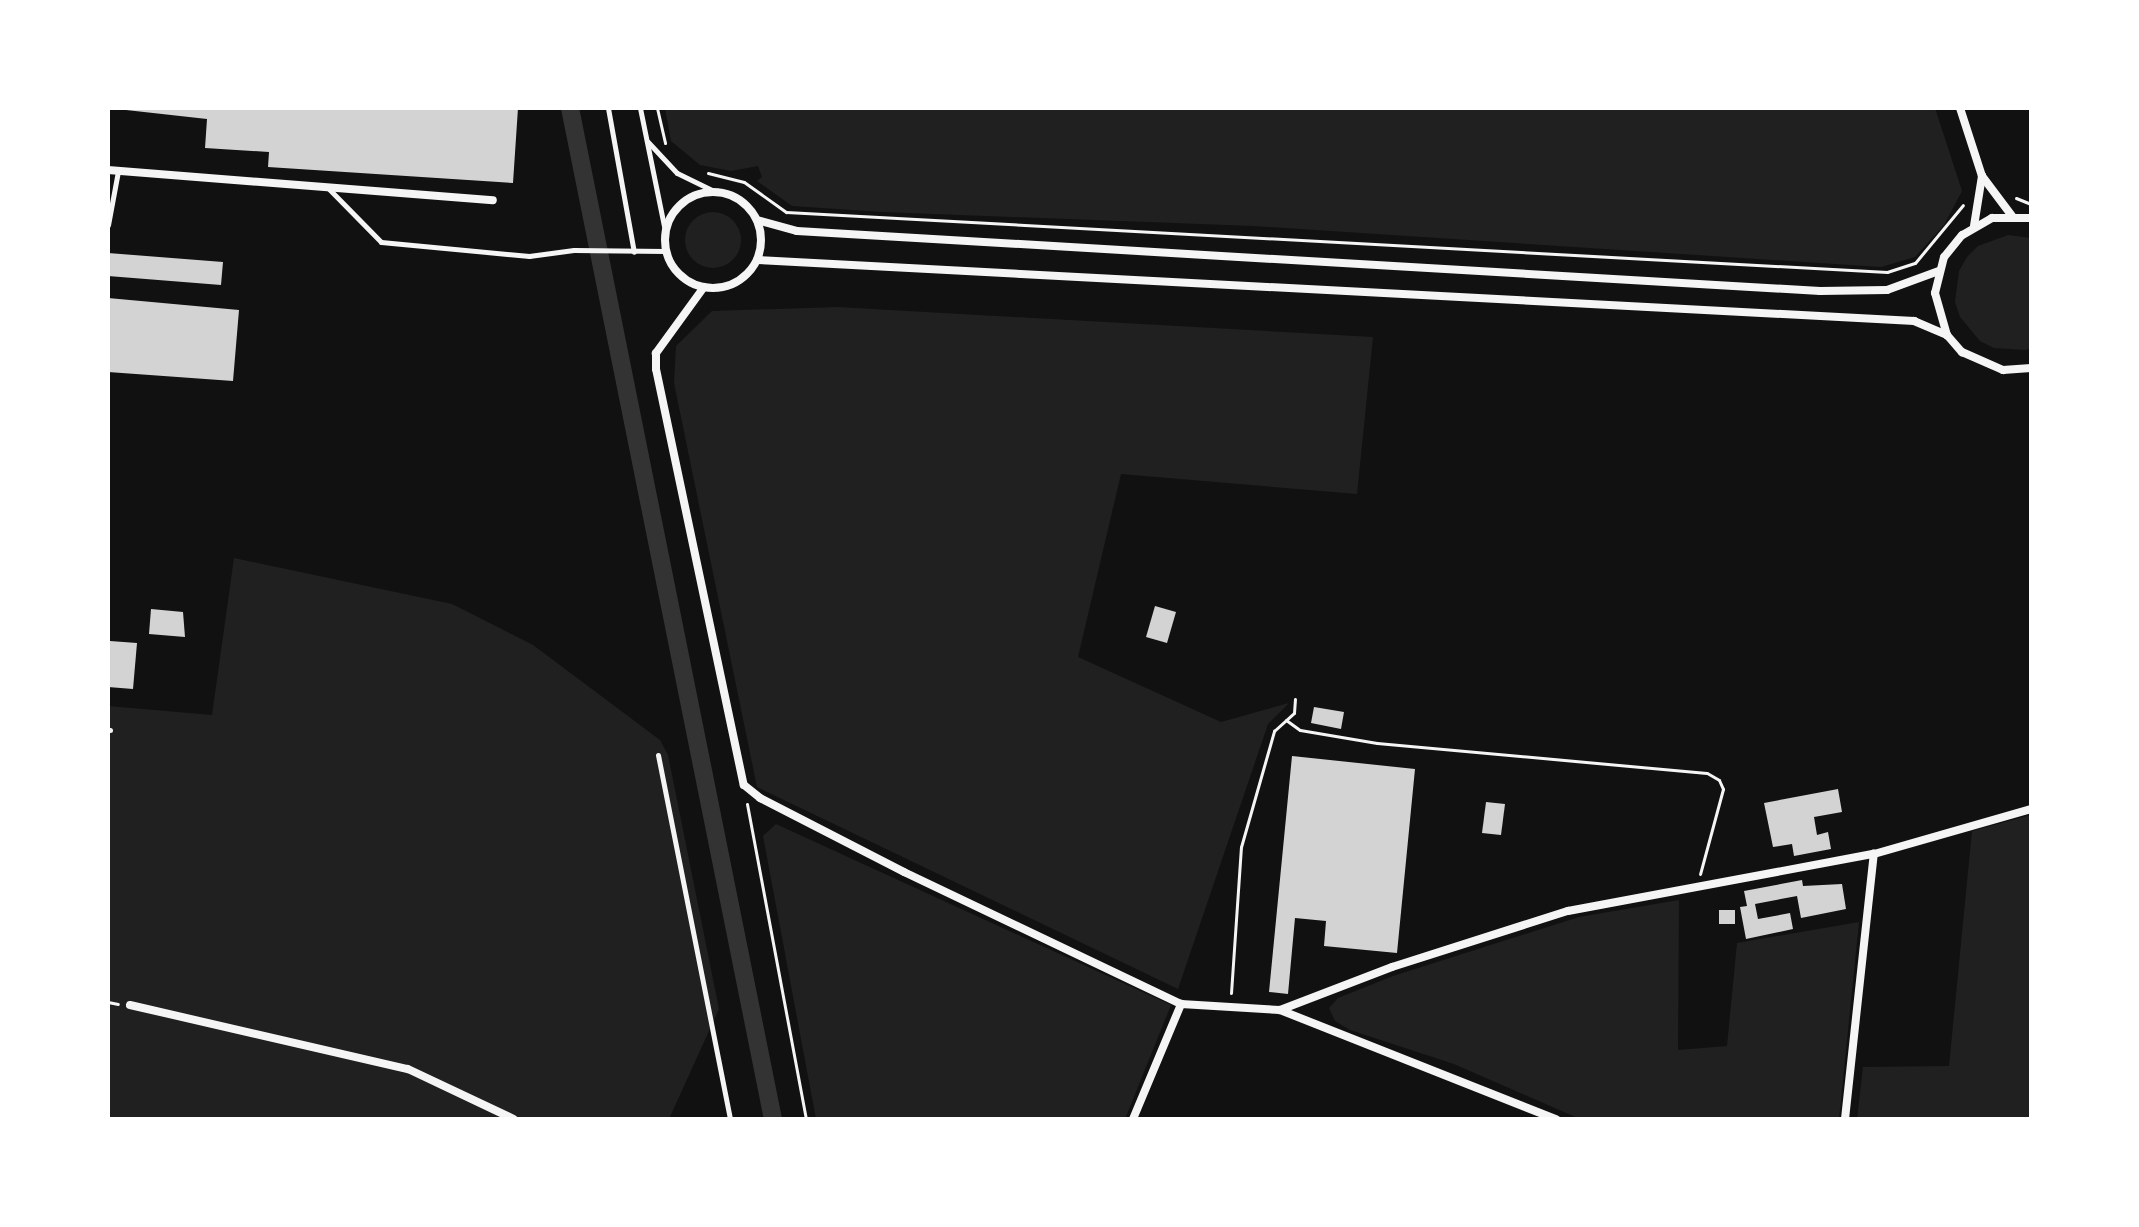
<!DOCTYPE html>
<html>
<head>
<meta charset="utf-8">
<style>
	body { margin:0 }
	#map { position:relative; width:2139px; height:1227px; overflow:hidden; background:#111; font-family:"Crimson Pro",serif }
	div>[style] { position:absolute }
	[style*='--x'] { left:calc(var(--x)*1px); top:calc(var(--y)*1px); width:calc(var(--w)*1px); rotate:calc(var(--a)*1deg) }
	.green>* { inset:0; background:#202020 }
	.round { border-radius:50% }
	.canal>* { height:18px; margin:-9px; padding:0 9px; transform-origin:9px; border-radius:9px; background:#333 }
	.building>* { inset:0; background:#d3d3d3 }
	.path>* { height:3px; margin:-1.5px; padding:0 1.5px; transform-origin:1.5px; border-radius:1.5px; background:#f5f5f5 }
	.service>* { height:5px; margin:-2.5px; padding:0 2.5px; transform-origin:2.5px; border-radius:2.5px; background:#f5f5f5 }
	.minor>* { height:8px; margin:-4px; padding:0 4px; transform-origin:4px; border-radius:4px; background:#f5f5f5 }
	.minor>.ring { margin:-4px; padding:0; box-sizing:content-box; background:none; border:8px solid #f5f5f5; border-radius:50% }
	span { translate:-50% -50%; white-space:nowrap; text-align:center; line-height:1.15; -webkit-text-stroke:8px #fff; paint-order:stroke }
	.frame { position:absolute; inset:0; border:110px solid #fff; pointer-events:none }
</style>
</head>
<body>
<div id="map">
	<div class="green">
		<i style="clip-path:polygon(665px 108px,1935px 108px,1962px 191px,1944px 225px,1915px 257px,1881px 267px,1253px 226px,882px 212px,792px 206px,757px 181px,762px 177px,758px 166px,731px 171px,700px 165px,671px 141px)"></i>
		<i class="round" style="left:685px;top:212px;width:56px;height:56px"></i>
		<i style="clip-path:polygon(2008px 235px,2031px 238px,2031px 348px,2026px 350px,1994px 348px,1980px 341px,1960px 317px,1955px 302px,1959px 271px,1967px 257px,1978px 246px)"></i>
		<i style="clip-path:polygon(837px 307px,1373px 337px,1357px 494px,1121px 474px,1078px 657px,1221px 722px,1289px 703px,1268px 724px,1178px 989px,757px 787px,674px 383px,676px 346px,712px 311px)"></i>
		<i style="clip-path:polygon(234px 558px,452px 604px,533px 645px,660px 740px,668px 755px,719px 1009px,669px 1119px,108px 1119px,108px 706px,212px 715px)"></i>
		<i style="clip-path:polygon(2031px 815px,2031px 1119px,1857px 1119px,1863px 1067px,1949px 1066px,1972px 831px)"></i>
		<i style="clip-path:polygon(776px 824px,1171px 1005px,1125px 1119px,816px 1119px,763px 836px)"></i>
		<i style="clip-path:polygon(1679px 900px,1678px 1050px,1727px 1046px,1737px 943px,1859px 922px,1839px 1119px,1580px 1119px,1454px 1064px,1350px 1030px,1335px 1021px,1329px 1008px,1338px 998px,1393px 976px,1579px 917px)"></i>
	</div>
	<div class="canal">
		<i style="--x:570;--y:108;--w:1031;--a:78.65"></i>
	</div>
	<div class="building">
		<i style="clip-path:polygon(108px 108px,518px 108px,513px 183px,268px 167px,269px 152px,205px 148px,207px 119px)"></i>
		<i style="clip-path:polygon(108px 253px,223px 262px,221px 285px,108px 276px)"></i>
		<i style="clip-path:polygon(108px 298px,239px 310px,233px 381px,108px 372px)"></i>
		<i style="clip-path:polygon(1155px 606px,1176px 612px,1167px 643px,1146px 637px)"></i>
		<i style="clip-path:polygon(151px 609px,183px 612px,185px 637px,149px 634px)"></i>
		<i style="clip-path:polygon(110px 641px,137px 643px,133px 689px,108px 687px)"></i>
		<i style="clip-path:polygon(1314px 707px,1344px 712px,1341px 729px,1311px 723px)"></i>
		<i style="clip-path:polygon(1292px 756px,1415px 769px,1397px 953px,1324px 946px,1326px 921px,1295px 918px,1288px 994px,1269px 992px)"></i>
		<i style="clip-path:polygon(1838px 789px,1842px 812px,1814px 817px,1817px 835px,1828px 832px,1831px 849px,1794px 856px,1792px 844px,1773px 847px,1764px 803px)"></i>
		<i style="clip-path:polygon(1486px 802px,1505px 804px,1501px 835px,1482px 833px)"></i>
		<i style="clip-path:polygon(1802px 880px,1803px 886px,1842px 884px,1846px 909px,1801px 918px,1797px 896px,1755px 904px,1758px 919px,1790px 913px,1793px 929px,1746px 939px,1740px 907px,1747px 906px,1744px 891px)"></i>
		<i style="clip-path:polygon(1719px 910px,1735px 910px,1735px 924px,1719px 924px)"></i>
	</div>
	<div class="path">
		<i style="--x:657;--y:108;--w:36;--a:77"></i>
		<i style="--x:708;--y:173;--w:37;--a:14"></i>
		<i style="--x:744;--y:182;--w:52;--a:35.5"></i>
		<i style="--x:786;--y:212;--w:1103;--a:3.12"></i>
		<i style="--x:1887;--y:272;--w:29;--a:-18"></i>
		<i style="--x:1915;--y:263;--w:75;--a:-50.4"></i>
		<i style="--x:2016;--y:198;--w:16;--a:22"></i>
		<i style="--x:1286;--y:720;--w:17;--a:36"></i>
		<i style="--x:1300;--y:730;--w:78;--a:9.6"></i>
		<i style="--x:1377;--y:743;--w:331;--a:5.2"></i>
		<i style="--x:1707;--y:773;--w:14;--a:30"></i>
		<i style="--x:1719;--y:780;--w:10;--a:66"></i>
		<i style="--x:1723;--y:789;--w:88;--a:105.1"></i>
		<i style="--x:747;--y:804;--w:320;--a:79.4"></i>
		<i style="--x:1231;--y:993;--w:146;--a:-86.1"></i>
		<i style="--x:1241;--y:847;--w:121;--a:-74.1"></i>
		<i style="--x:1274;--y:731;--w:27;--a:-42"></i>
		<i style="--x:1294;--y:713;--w:14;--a:-86"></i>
		<i style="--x:108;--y:1002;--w:10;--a:11"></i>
	</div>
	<div class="service">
		<i style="--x:608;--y:108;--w:146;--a:79.8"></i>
		<i style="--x:640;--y:108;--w:126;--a:78.5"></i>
		<i style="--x:648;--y:142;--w:42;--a:46.9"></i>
		<i style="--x:677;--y:173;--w:41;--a:25.9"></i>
		<i style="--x:329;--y:189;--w:74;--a:45.5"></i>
		<i style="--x:381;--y:242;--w:149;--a:5.4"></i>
		<i style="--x:529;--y:256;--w:45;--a:-7.6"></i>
		<i style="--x:574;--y:250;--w:91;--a:0.6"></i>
		<i style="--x:108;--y:225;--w:55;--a:-79.5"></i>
		<i style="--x:108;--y:730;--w:2;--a:0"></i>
		<i style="--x:658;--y:755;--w:371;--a:78.8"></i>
	</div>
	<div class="minor">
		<i style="--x:1960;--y:108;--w:71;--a:72.1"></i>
		<i style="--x:1982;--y:176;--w:50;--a:53.1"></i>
		<i style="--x:108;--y:170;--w:386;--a:4.5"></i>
		<i class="ring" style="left:665px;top:192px;width:88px;height:88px"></i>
		<i style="--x:2031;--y:218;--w:39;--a:180"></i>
		<i style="--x:1992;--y:218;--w:34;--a:150"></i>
		<i style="--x:1962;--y:235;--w:28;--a:129"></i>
		<i style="--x:1944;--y:257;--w:37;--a:104"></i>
		<i style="--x:1935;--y:293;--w:44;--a:74.1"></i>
		<i style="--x:1947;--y:335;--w:23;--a:49"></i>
		<i style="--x:1962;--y:352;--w:45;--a:23.7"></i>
		<i style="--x:2003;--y:370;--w:28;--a:-4"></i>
		<i style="--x:757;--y:220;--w:41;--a:15.4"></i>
		<i style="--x:797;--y:231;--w:1025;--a:3.36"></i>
		<i style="--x:1820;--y:291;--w:67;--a:-0.9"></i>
		<i style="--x:1887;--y:290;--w:55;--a:-20.1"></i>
		<i style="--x:1974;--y:226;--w:51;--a:-80.9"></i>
		<i style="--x:757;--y:260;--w:1159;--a:3.02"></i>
		<i style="--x:1914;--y:321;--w:36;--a:23"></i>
		<i style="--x:704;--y:287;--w:82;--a:126"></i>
		<i style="--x:656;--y:353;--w:16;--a:90"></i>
		<i style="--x:656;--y:369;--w:425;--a:78.1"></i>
		<i style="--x:744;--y:785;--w:21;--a:39"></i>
		<i style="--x:760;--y:798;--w:162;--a:27.2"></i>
		<i style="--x:904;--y:872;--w:307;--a:25.5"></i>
		<i style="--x:1181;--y:1004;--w:99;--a:3.5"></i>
		<i style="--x:1280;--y:1010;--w:297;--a:21.6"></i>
		<i style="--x:130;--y:1005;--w:285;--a:13"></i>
		<i style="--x:408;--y:1069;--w:117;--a:25.3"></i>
		<i style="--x:1280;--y:1010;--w:120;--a:-21"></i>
		<i style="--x:1392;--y:967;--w:185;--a:-17.7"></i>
		<i style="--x:1568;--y:911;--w:311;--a:-10.6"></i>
		<i style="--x:1874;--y:854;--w:163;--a:-16"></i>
		<i style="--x:1133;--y:1119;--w:125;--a:-67.3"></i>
		<i style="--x:1845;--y:1119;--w:267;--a:-83.8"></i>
	</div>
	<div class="frame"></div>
</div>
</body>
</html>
